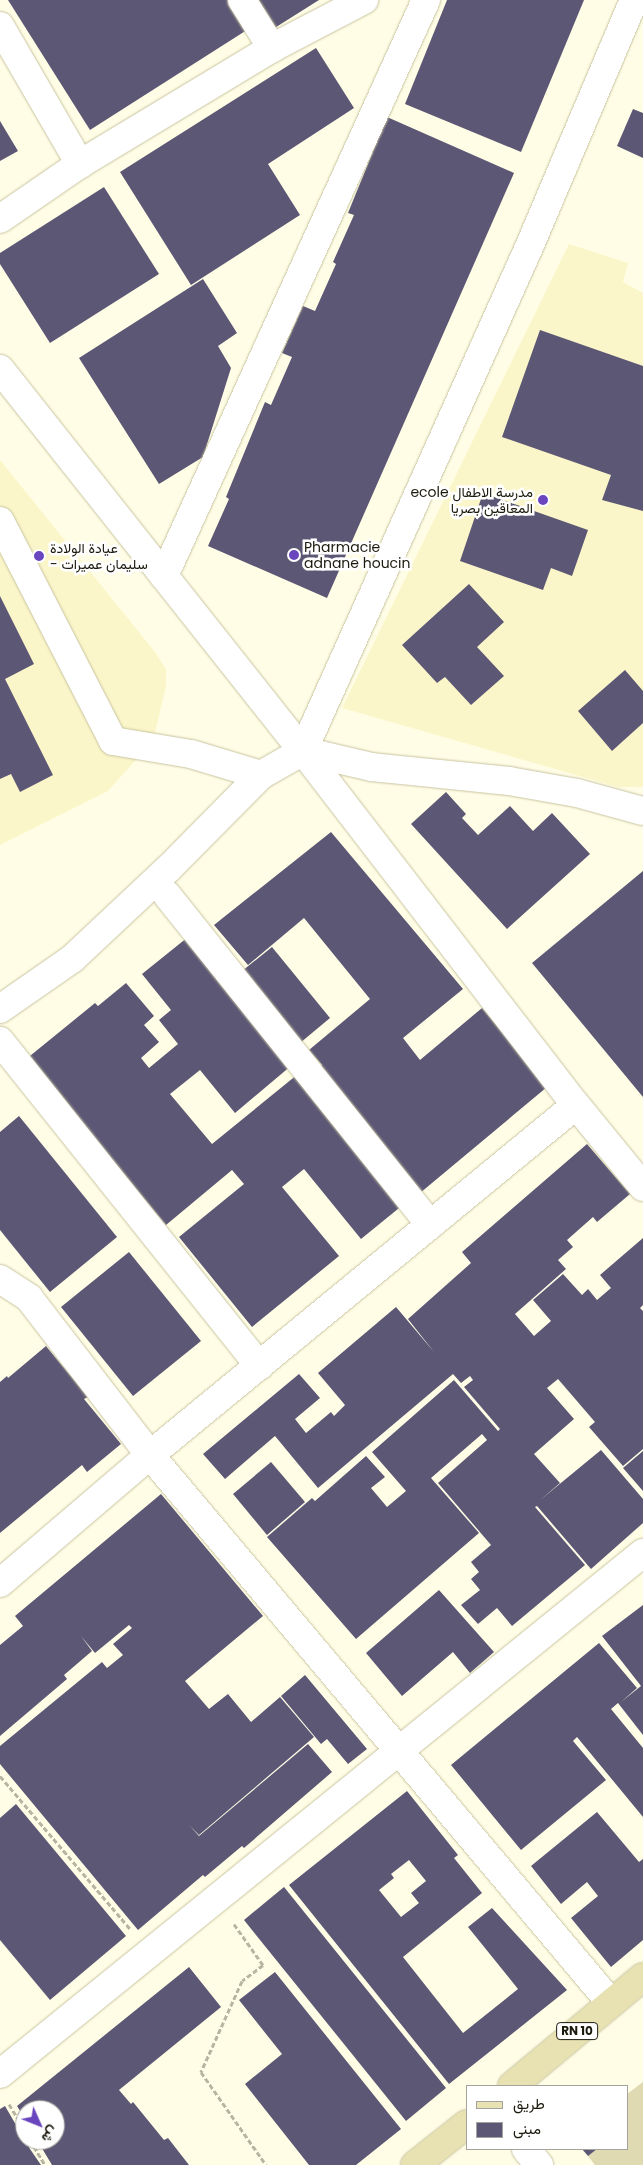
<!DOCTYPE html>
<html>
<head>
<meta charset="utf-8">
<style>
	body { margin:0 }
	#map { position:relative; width:643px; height:2165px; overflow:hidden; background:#fffde6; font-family:Poppins,Vazirmatn,sans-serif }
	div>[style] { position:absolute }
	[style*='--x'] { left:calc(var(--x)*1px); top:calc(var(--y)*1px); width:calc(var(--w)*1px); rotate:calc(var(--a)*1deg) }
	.built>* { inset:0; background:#fbf6c9 }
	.green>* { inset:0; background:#dfdab2 }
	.building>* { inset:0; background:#5c5775 }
	.path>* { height:3px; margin-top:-1.5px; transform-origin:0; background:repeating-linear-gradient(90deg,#b7b5a1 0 5px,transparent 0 7.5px) }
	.roads { filter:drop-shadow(0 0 1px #c8c4a1) drop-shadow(0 0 1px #c8c4a1) }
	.minor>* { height:28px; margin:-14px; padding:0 14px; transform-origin:14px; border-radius:14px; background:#fff }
	.major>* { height:28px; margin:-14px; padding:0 14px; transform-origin:14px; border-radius:14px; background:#e8e2b3 }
	.dots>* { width:14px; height:14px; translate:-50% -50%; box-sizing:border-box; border:2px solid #fff; border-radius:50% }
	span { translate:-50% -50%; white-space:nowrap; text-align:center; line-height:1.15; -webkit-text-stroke:5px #fff; paint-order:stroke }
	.shield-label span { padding:1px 4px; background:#fff; border:1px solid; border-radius:4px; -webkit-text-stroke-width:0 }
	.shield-label { font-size:12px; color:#1c1a0d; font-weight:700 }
	.poi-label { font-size:14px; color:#1c1a0d }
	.right { translate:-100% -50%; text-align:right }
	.left { translate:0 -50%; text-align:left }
	.legend { position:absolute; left:466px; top:2085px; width:162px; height:65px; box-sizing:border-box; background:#fff; border:1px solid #a4a39e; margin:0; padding:6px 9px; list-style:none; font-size:15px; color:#1c1a0d }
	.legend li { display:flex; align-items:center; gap:10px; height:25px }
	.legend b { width:25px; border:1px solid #a4a39e }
	.north { position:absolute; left:15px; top:2100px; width:50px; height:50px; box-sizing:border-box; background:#fff; border:1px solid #a4a39e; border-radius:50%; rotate:134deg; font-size:14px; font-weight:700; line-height:20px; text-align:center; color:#1c1a0d }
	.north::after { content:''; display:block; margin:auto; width:18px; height:22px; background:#6945be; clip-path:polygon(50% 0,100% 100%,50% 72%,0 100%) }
</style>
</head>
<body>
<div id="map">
	<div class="built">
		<i style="clip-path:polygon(569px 244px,628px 263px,623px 282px,643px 293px,643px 787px,618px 787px,342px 708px)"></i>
		<i style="clip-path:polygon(0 460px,155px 652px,166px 669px,166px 686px,153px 741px,108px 791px,0 845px)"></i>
	</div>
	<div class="green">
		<i style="clip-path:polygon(643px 2082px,643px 2165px,595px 2165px,588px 2156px,597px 2149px,627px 2149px,627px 2094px)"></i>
	</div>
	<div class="building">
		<i style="clip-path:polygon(8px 0,232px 0,250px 28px,90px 130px)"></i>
		<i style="clip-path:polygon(254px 0,319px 0,273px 29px)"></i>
		<i style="clip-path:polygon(447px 0,584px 0,521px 152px,405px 104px)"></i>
		<i style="clip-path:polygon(316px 48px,354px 108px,268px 164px,300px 215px,191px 285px,120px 172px)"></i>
		<i style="clip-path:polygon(633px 109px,643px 113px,643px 158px,617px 146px)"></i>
		<i style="clip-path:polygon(387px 117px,514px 173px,327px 598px,208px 546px,229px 499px,226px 497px,265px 402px,271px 405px,292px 357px,282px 353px,303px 306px,315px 311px,336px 264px,333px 262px,354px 215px,348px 213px)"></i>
		<i style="clip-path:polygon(0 121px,18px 151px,0 161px)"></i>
		<i style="clip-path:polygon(104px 187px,159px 274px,50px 343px,0 264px,0 253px)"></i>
		<i style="clip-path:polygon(203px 279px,237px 333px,218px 346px,231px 368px,203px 457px,159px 484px,79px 358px)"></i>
		<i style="clip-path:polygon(540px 330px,643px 366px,643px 511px,602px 500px,611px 475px,502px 437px)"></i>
		<i style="clip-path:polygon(483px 493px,588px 530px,572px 576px,551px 568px,543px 590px,460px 561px)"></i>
		<i style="clip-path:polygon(469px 584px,504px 622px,477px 647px,504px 676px,471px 705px,445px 677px,437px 683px,402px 645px)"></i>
		<i style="clip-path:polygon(0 596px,34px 664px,5px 679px,53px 775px,20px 792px,11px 774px,0 779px)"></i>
		<i style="clip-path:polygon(625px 670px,643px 691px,643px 723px,612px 751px,578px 711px)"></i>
		<i style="clip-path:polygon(446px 792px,466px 814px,462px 818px,478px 835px,510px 806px,533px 831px,552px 813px,590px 854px,507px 929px,411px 824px)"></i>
		<i style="clip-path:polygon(331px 832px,463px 989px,403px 1038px,420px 1060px,482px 1008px,547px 1087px,420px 1193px,318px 1069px,322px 1065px,309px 1050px,370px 999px,304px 918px,248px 965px,214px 925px)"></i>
		<i style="clip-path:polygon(643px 871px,643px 1097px,532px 963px)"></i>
		<i style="clip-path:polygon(188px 937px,292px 1065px,235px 1113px,200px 1070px,170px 1094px,212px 1144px,298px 1074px,404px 1204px,361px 1239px,304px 1169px,282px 1187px,339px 1256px,252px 1327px,179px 1237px,244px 1184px,232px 1170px,166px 1225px,75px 1115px,25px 1060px,95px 1003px,98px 1006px,126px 983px,154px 1016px,144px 1025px,159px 1042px,141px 1058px,149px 1068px,178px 1044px,159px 1020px,171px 1010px,142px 974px)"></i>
		<i style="clip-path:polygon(272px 947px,330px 1018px,300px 1043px,242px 971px)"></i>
		<i style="clip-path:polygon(19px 1116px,117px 1237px,50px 1292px,0 1230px,0 1132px)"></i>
		<i style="clip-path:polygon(587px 1144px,630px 1194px,597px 1222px,593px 1217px,567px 1240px,573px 1247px,558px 1260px,566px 1269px,515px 1314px,534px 1336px,551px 1321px,533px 1300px,563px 1274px,582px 1295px,588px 1289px,597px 1300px,611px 1288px,600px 1275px,643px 1238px,643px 1305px,640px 1308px,643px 1311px,643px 1449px,623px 1466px,589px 1427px,595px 1422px,558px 1379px,547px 1388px,574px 1419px,534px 1454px,560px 1483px,539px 1501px,601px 1450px,643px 1499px,643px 1523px,591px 1569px,537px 1506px,535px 1507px,585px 1565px,512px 1626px,497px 1608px,478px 1624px,461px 1605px,480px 1590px,471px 1579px,479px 1572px,471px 1562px,491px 1545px,438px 1483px,487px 1440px,482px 1434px,431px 1478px,479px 1533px,356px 1639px,267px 1537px,312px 1498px,315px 1501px,366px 1456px,385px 1477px,371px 1488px,387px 1507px,406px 1491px,372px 1452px,454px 1380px,498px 1431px,500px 1429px,464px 1387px,473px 1380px,470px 1376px,461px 1383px,453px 1374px,318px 1488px,275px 1436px,225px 1479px,203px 1454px,299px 1374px,320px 1398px,295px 1419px,306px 1433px,331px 1412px,334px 1416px,345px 1405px,318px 1373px,396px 1307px,434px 1352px,408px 1319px,471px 1263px,462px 1252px)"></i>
		<i style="clip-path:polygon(129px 1252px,201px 1341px,133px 1396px,61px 1307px)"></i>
		<i style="clip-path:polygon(46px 1346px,88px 1397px,84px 1399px,121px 1444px,87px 1472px,82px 1465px,0 1533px,0 1382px,7px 1376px,8px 1378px)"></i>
		<i style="clip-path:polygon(643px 1451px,643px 1491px,623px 1468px)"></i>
		<i style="clip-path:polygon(271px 1462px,305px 1502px,267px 1535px,233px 1494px)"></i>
		<i style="clip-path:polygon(161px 1494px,263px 1616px,185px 1681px,209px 1709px,228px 1694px,251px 1722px,280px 1697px,314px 1737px,199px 1835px,189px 1825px,199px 1836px,308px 1744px,332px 1772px,244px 1848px,242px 1846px,205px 1877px,203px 1875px,138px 1930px,0 1764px,0 1746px,102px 1662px,107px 1668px,123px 1655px,113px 1644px,132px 1628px,129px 1625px,95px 1653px,81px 1636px,92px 1651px,64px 1675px,67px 1679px,0 1736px,0 1645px,23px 1626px,15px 1616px)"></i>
		<i style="clip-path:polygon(439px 1590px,494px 1652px,470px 1673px,453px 1652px,402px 1696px,366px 1653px)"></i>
		<i style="clip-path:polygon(643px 1605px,643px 1735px,618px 1703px,611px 1709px,643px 1748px,643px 1817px,577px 1737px,573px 1741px,606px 1780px,521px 1850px,451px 1765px,599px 1643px,637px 1688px,621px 1702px,641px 1686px,602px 1636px)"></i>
		<i style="clip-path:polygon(305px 1675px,367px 1749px,348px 1764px,327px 1739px,321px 1744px,281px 1696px)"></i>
		<i style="clip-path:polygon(evenodd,407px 1791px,458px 1855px,454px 1858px,482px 1893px,403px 1957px,463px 2033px,518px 1989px,468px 1927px,492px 1908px,567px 1990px,449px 2084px,289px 1885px,407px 1791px,409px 1860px,426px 1881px,411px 1893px,419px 1903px,401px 1917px,379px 1890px,394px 1878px,391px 1874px,409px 1860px)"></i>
		<i style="clip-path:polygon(16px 1804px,126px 1936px,50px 2000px,0 1940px,0 1818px)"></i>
		<i style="clip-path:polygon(597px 1812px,639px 1862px,643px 1859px,643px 1940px,611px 1967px,571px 1918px,598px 1896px,587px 1882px,561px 1904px,531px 1866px)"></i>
		<i style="clip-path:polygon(284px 1887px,446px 2088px,406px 2121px,244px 1920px)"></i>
		<i style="clip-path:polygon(189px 1967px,221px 2007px,119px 2090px,131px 2104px,133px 2102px,164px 2140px,168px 2138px,189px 2165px,52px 2165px,37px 2140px,55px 2140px,55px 2110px,25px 2110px,25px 2119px,17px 2106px)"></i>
		<i style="clip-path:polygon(275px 1972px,401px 2129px,356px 2165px,309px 2165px,245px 2084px,282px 2054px,239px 2000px)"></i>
		<i style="clip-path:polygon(5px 2106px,30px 2149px,41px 2165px,0 2165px,0 2109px)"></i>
		<i style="clip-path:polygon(582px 2149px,597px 2149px,588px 2156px)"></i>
	</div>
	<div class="path">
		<i style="--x:0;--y:1776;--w:201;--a:49.6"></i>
		<i style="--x:234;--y:1924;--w:50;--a:54.7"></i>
		<i style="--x:263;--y:1965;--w:26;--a:143"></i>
		<i style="--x:242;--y:1981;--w:100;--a:114.3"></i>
		<i style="--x:201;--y:2072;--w:113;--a:55"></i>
		<i style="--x:9;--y:2104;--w:31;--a:59"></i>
		<i style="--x:30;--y:2140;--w:29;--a:59"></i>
	</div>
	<div class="roads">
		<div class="minor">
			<i style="--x:242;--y:0;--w:57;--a:58"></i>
			<i style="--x:0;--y:26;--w:160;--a:59.9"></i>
			<i style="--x:80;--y:164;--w:224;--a:-31.1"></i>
			<i style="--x:272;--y:48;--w:104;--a:-27.6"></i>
			<i style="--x:0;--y:219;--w:97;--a:-34.5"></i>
			<i style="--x:0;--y:369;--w:488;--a:51.6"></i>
			<i style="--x:303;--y:751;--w:447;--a:52.4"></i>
			<i style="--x:576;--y:1105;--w:106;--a:50.7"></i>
			<i style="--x:0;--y:521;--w:247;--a:62.8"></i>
			<i style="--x:113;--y:741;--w:79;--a:9.5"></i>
			<i style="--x:191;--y:754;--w:73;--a:16.7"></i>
			<i style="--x:164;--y:576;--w:633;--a:-65.54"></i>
			<i style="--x:303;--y:751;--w:70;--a:13.2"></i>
			<i style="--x:371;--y:767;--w:139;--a:5.8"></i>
			<i style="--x:509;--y:781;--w:69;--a:10"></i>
			<i style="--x:577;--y:793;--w:68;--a:15.3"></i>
			<i style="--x:167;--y:895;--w:422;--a:51.4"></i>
			<i style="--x:0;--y:1009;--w:88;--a:-34.8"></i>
			<i style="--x:72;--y:959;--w:133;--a:-43.2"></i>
			<i style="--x:169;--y:868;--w:131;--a:-45.3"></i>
			<i style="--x:261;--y:775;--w:48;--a:-29.7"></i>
			<i style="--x:303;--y:751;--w:555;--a:-65.84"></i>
			<i style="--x:530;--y:245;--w:266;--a:-67"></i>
			<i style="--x:0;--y:1041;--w:416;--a:51.4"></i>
			<i style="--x:0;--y:1279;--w:35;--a:33"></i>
			<i style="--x:29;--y:1298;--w:198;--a:52.4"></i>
			<i style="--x:150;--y:1455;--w:716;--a:49.93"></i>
			<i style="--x:0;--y:1583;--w:197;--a:-40.5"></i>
			<i style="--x:150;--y:1455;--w:551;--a:-39.41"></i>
			<i style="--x:0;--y:2074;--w:828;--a:-39.02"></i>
			<i style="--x:526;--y:2149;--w:21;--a:51"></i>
		</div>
		<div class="major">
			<i style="--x:512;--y:2086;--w:170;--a:-39.8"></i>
			<i style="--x:415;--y:2165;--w:66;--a:-38.3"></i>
		</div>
	</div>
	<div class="dots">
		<i style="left:543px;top:500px;background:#6945be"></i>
		<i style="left:294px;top:555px;background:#6945be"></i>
		<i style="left:39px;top:556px;background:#6945be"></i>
	</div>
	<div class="shield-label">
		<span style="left:577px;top:2031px">RN 10</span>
	</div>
	<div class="poi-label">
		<span class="right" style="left:533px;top:500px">ecole مدرسة الاطفال<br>المعاقين بصريا</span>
		<span class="left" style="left:304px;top:555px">Pharmacie<br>adnane houcin</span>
		<span class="left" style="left:50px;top:556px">عيادة الولادة<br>- سليمان عميرات</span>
	</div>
	<ul class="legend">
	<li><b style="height:6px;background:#e8e2b3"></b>طريق</li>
	<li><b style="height:14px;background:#5c5775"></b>مبنى</li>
	</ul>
	<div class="north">ش</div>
</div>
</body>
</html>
